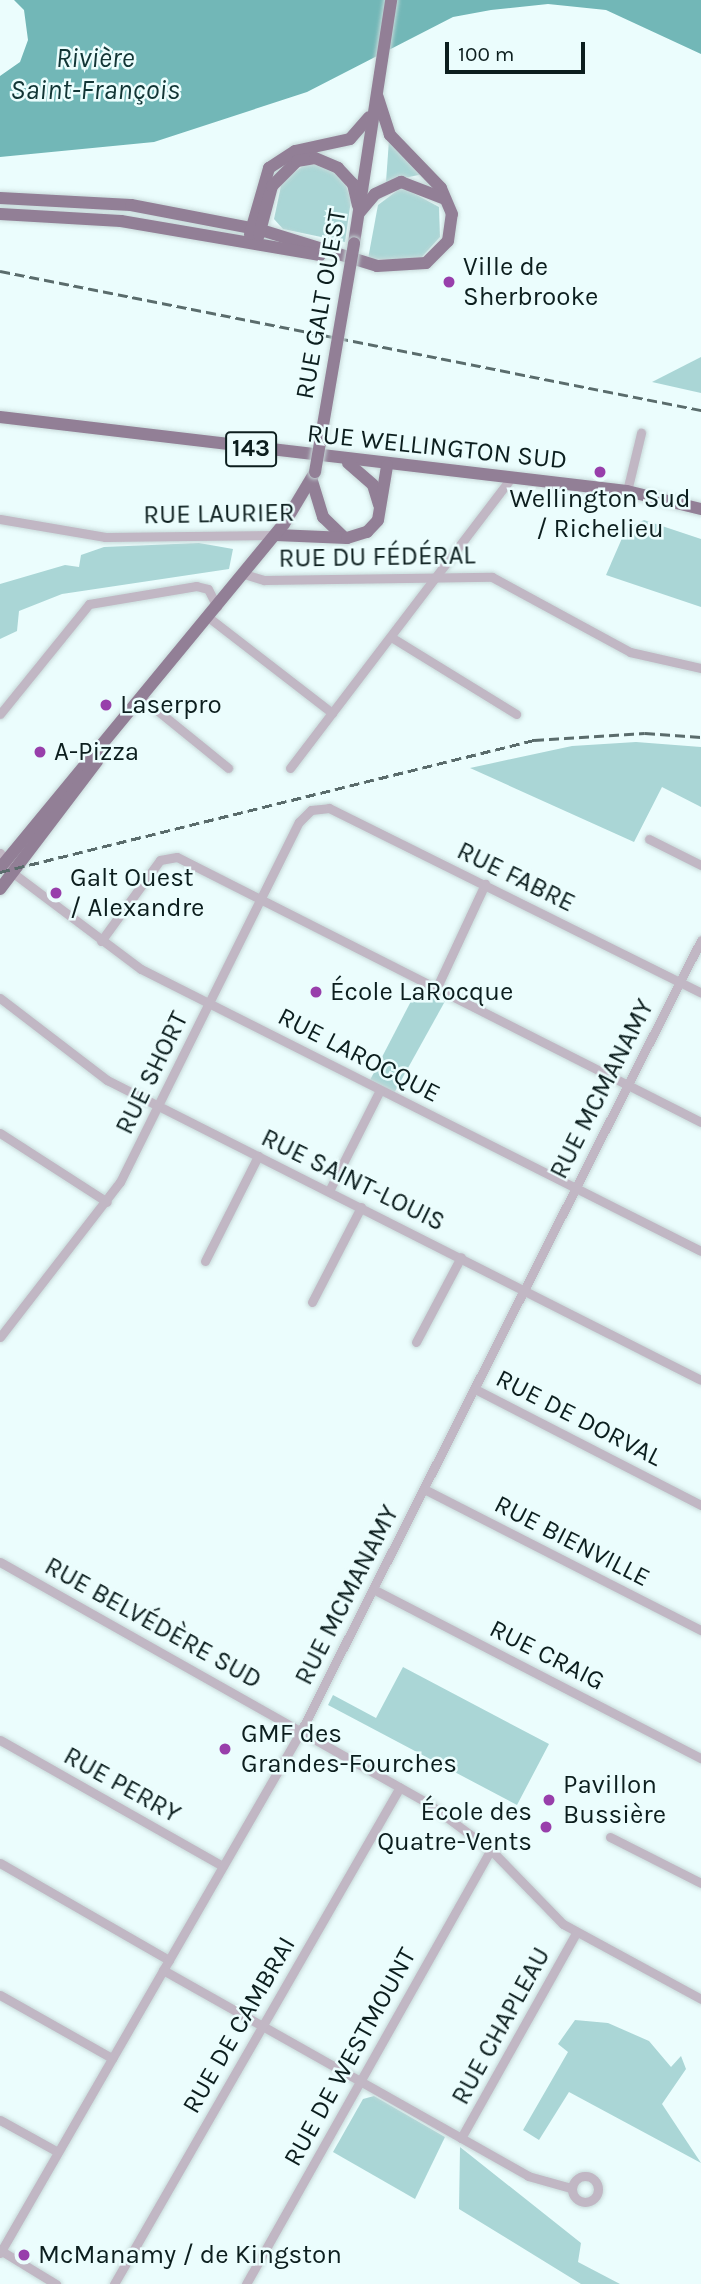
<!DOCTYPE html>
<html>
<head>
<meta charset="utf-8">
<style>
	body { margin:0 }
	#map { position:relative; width:701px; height:2284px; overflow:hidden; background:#ebfdfd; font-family:Karla,sans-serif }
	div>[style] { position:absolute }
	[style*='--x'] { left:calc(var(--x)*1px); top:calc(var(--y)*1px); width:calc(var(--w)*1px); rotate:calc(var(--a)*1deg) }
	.green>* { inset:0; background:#aad6d6 }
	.water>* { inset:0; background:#72b7b7 }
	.roads { filter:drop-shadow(0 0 2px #c7d9d9) drop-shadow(0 0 2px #c7d9d9) }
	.minor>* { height:9px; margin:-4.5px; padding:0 4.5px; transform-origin:4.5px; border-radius:4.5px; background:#c1b7c4 }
	.minor>.ring { margin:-4.5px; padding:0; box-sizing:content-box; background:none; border:9px solid #c1b7c4; border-radius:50% }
	.major>* { height:12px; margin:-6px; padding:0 6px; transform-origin:6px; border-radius:6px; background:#927f96 }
	.rail>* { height:2.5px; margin-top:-1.25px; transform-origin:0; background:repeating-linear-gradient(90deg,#5a6c6c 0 10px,transparent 0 15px) }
	.bridges { filter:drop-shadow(0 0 2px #c7d9d9) drop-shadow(0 0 2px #c7d9d9) }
	.major-bridge>* { height:12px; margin:-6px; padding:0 6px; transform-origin:6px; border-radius:6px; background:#927f96 }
	.dots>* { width:19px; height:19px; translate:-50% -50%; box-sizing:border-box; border:4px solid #ebfdfd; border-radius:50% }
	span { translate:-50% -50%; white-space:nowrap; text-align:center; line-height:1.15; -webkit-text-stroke:5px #ebfdfd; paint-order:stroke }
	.shield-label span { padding:2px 5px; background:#ebfdfd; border:2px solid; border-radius:5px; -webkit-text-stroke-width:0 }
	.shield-label { font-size:24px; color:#0c1e1e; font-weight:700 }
	.poi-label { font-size:26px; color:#0c1e1e }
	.left { translate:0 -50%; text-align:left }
	.right { translate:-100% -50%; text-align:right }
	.street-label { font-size:26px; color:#0c1e1e }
	.water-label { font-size:28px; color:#123535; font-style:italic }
	.scale { position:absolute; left:445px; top:42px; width:140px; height:32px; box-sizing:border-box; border:4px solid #0c1e1e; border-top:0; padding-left:9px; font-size:21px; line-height:24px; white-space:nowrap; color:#0c1e1e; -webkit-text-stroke:5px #ebfdfd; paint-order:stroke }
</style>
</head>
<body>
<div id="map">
	<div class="green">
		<i style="clip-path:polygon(389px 140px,423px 174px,386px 182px)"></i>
		<i style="clip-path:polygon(306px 164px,329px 166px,344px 180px,351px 200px,345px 242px,283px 229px,274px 219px,282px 181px)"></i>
		<i style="clip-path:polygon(402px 187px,439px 207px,440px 237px,420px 259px,368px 259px,378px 205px)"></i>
		<i style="clip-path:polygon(701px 357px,701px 393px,652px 382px)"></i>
		<i style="clip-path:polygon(644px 520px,701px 539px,701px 607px,606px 575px,626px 529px)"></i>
		<i style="clip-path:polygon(199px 543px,233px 549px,229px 569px,62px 594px,19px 611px,17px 631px,0 639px,0 584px,65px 565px,79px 567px,81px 555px,104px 547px)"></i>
		<i style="clip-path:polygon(636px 742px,701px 747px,701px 807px,662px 787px,634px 842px,470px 768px,572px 746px)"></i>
		<i style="clip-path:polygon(422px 980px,449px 994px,393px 1095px,368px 1084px)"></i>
		<i style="clip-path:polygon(403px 1667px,549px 1744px,517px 1805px,328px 1705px,333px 1695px,376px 1718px)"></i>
		<i style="clip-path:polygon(575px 2020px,608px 2023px,649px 2041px,671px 2067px,681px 2056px,686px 2069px,662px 2104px,701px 2163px,569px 2092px,539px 2140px,523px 2130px,568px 2052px,558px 2044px)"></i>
		<i style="clip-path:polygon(374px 2096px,445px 2137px,415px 2199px,333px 2152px,363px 2099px)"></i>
		<i style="clip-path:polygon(460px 2147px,581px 2243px,578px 2262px,620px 2284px,581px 2284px,459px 2209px)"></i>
	</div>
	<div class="water">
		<i style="clip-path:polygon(14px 0,701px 0,701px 54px,606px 10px,548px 4px,491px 10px,453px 17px,307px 92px,154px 142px,0 157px,0 76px,20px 62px,28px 40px,24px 10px)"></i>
	</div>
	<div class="roads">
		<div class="minor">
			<i style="--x:627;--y:491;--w:60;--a:-76.4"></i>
			<i style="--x:0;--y:519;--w:107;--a:9.7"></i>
			<i style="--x:105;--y:537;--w:171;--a:-0.7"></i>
			<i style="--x:244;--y:574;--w:21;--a:17"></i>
			<i style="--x:264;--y:580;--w:228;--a:-0.8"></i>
			<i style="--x:492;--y:577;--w:157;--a:28.5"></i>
			<i style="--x:630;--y:652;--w:73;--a:12.7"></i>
			<i style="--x:208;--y:617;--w:157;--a:37.7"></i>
			<i style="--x:391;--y:637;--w:147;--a:31.6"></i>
			<i style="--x:142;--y:698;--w:111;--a:39.1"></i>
			<i style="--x:0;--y:714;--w:141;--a:-51"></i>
			<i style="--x:89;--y:604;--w:109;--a:-9.5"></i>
			<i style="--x:196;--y:586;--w:12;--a:14"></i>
			<i style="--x:208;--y:589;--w:20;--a:63"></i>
			<i style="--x:290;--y:768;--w:365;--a:-52.7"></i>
			<i style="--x:649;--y:839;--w:58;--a:26.6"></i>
			<i style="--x:0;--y:853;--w:24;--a:57"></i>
			<i style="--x:13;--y:873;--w:160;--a:36.9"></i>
			<i style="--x:141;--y:969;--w:627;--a:26.73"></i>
			<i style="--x:101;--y:941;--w:100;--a:-53.9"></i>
			<i style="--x:160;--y:860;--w:17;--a:-10"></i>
			<i style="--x:177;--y:857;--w:587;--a:26.83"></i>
			<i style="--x:437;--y:987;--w:114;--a:-65"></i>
			<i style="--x:0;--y:998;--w:135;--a:37.5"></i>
			<i style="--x:107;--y:1080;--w:665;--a:26.8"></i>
			<i style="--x:0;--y:1133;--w:127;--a:32.8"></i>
			<i style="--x:329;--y:1191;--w:113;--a:-63.2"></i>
			<i style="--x:205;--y:1261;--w:118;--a:-63.2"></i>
			<i style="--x:312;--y:1302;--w:107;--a:-62.7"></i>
			<i style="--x:0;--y:1337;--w:196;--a:-52.3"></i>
			<i style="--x:120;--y:1182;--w:402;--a:-63.6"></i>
			<i style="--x:299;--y:822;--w:17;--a:-45"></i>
			<i style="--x:311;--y:810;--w:18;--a:-6"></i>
			<i style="--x:329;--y:808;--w:415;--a:26.4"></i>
			<i style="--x:416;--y:1342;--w:96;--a:-62.1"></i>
			<i style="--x:475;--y:1389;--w:254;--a:27.2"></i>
			<i style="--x:424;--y:1489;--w:311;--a:27"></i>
			<i style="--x:0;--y:1562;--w:489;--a:29.4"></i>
			<i style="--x:426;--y:1802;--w:81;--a:36.4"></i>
			<i style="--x:491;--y:1850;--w:103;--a:45.8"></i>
			<i style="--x:563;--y:1924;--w:157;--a:28.5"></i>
			<i style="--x:373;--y:1589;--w:369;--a:27.3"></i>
			<i style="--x:0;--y:1740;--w:256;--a:29.5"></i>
			<i style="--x:610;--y:1837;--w:102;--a:26.8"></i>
			<i style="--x:0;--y:1863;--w:195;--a:29.9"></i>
			<i style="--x:163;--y:1970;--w:419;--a:29.4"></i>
			<i style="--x:528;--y:2176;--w:45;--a:15.6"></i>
			<i style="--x:0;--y:1995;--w:129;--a:29.4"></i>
			<i style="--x:0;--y:2120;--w:66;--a:28.9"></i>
			<i style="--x:461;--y:2138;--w:235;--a:-60.7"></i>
			<i class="ring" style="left:572px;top:2176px;width:17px;height:17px"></i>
			<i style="--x:0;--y:2250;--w:66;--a:31.3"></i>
			<i style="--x:0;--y:2253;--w:603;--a:-60.03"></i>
			<i style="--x:301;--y:1731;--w:886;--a:-63.17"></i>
			<i style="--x:114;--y:2284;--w:573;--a:-60.08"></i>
			<i style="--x:246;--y:2284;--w:498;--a:-60.6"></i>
		</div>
		<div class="major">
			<i style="--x:0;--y:198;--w:131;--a:3.1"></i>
			<i style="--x:131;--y:205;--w:132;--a:10.9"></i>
			<i style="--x:261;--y:230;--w:121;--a:17.2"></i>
			<i style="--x:377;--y:266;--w:49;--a:-3.5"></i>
			<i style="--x:426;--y:263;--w:31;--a:-45"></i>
			<i style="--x:448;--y:241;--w:27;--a:-82"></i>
			<i style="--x:452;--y:214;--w:28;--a:-113"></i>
			<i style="--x:441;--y:188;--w:74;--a:-133.9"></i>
			<i style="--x:390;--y:135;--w:40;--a:-108"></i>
			<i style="--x:360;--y:212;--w:23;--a:-50"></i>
			<i style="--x:375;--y:194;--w:29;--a:-25"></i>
			<i style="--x:401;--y:182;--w:47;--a:21.1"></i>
			<i style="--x:0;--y:214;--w:121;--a:3.3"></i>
			<i style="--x:121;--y:221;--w:202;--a:9.7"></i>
			<i style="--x:250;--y:234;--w:69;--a:-73.9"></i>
			<i style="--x:269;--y:168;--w:31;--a:-33"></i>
			<i style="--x:295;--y:151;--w:56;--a:-12.3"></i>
			<i style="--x:350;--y:139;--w:29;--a:-49"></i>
			<i style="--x:259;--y:235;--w:51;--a:-75.1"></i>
			<i style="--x:272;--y:186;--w:35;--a:-45"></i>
			<i style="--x:297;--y:161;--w:18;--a:-9"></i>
			<i style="--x:315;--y:158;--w:25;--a:23"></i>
			<i style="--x:338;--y:168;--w:22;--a:47"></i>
			<i style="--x:353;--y:184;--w:22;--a:77"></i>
			<i style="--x:354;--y:243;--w:246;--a:-81.3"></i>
			<i style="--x:0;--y:417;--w:631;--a:6.73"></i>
			<i style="--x:627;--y:491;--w:76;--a:13.7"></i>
			<i style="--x:348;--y:463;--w:33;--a:41"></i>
			<i style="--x:373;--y:485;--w:21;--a:73"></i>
			<i style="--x:312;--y:481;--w:38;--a:73"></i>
			<i style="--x:323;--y:517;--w:28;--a:44"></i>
			<i style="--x:276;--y:535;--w:71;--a:2.4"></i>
			<i style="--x:347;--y:538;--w:21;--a:-17"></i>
			<i style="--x:367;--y:532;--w:16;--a:-47"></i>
			<i style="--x:378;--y:520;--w:55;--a:-80.5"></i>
			<i style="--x:0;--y:868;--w:446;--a:-50.5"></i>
			<i style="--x:284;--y:524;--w:61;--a:-59.2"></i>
			<i style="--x:0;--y:889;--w:161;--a:-52.8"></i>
		</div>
	</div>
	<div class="rail">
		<i style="--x:0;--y:271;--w:715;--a:11.22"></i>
		<i style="--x:0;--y:872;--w:550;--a:-13.88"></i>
		<i style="--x:534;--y:740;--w:111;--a:-3.6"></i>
		<i style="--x:645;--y:733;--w:56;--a:4.1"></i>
	</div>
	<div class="bridges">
		<div class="major-bridge">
			<i style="--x:315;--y:472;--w:232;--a:-80.3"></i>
		</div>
	</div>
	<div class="dots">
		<i style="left:449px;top:282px;background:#983fab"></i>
		<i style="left:600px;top:472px;background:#983fab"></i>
		<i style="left:106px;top:705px;background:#983fab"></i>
		<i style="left:40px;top:752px;background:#983fab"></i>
		<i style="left:56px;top:893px;background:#983fab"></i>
		<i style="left:316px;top:992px;background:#983fab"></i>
		<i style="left:225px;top:1749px;background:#983fab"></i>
		<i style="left:549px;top:1800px;background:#983fab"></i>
		<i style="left:546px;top:1827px;background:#983fab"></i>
		<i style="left:24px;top:2255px;background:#983fab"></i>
	</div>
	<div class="shield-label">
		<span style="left:251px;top:449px">143</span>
	</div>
	<div class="poi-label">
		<span class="left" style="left:463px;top:282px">Ville de<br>Sherbrooke</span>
		<span style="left:600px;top:514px">Wellington Sud<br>/ Richelieu</span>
		<span class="left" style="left:120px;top:705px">Laserpro</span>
		<span class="left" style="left:54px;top:752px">A-Pizza</span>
		<span class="left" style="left:70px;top:893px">Galt Ouest<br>/ Alexandre</span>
		<span class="left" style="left:330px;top:992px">École LaRocque</span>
		<span class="left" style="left:241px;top:1749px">GMF des<br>Grandes-Fourches</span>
		<span class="left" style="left:563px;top:1800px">Pavillon<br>Bussière</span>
		<span class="right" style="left:532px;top:1827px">École des<br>Quatre-Vents</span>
		<span class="left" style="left:38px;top:2255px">McManamy / de Kingston</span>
	</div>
	<div class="street-label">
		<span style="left:321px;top:304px;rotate:-80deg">RUE GALT OUEST</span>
		<span style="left:437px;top:447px;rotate:6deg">RUE WELLINGTON SUD</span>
		<span style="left:219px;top:514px;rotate:-1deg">RUE LAURIER</span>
		<span style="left:377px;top:557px;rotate:-1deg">RUE DU FÉDÉRAL</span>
		<span style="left:516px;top:877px;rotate:26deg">RUE FABRE</span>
		<span style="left:359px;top:1055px;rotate:27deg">RUE LAROCQUE</span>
		<span style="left:152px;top:1073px;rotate:-64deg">RUE SHORT</span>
		<span style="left:602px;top:1089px;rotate:-63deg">RUE MCMANAMY</span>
		<span style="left:353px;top:1180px;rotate:26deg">RUE SAINT-LOUIS</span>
		<span style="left:579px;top:1418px;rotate:27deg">RUE DE DORVAL</span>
		<span style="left:572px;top:1541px;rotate:27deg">RUE BIENVILLE</span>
		<span style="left:347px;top:1595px;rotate:-63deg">RUE MCMANAMY</span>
		<span style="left:153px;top:1623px;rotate:29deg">RUE BELVÉDÈRE SUD</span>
		<span style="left:547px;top:1655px;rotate:27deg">RUE CRAIG</span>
		<span style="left:122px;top:1785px;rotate:29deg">RUE PERRY</span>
		<span style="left:239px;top:2025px;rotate:-60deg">RUE DE CAMBRAI</span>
		<span style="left:501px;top:2026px;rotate:-61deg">RUE CHAPLEAU</span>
		<span style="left:350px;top:2057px;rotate:-61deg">RUE DE WESTMOUNT</span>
	</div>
	<div class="water-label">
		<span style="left:95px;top:74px">Rivière<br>Saint-François</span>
	</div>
	<div class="scale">100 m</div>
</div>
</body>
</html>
